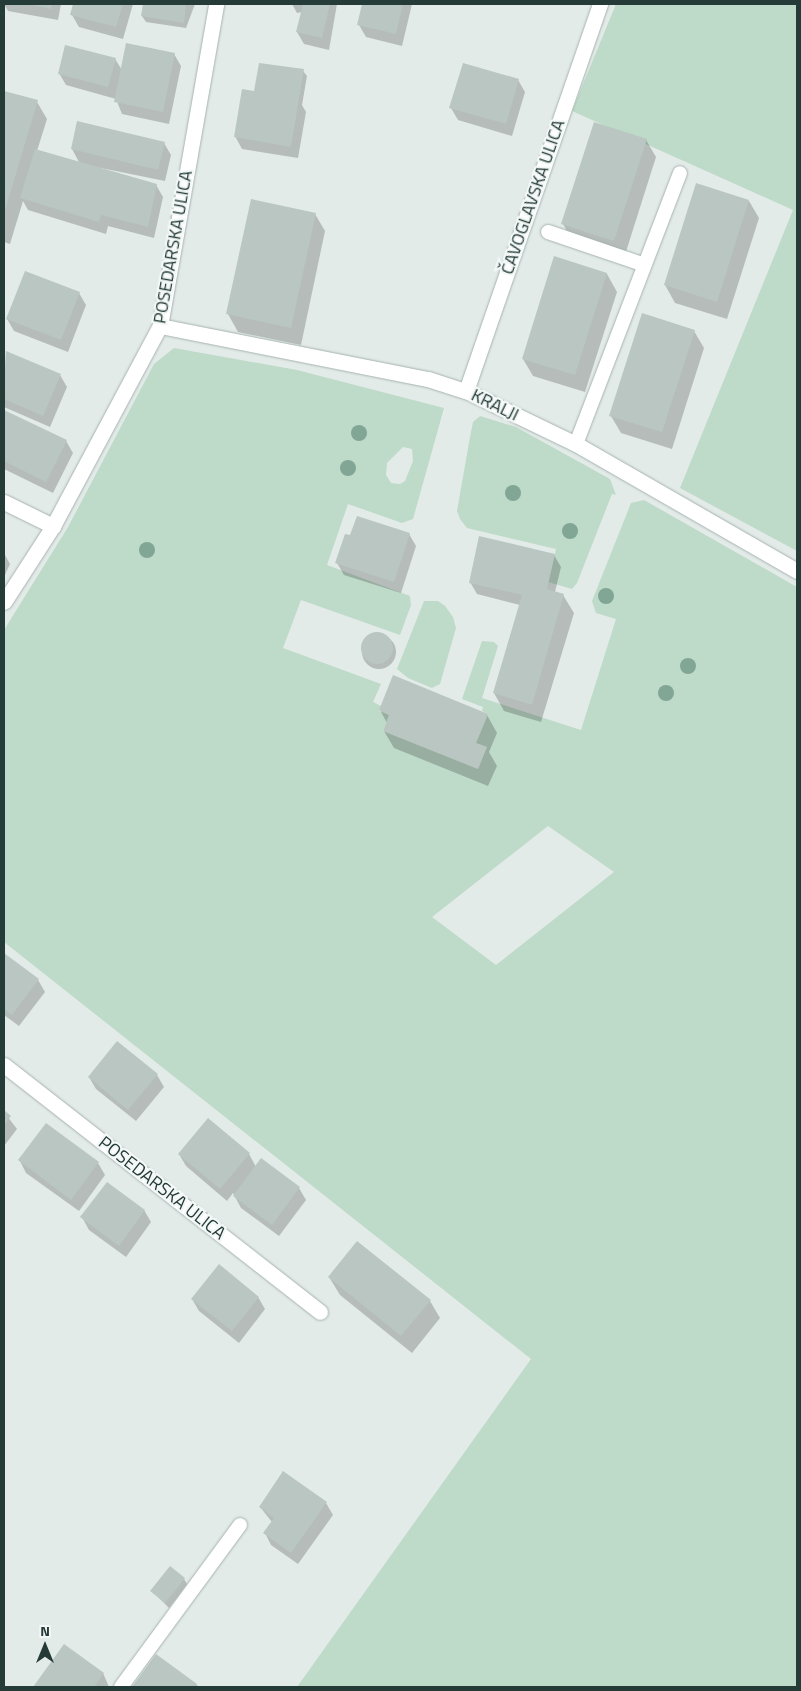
<!DOCTYPE html>
<html>
<head>
<meta charset="utf-8">
<style>
	body { margin:0 }
	#map { position:relative; width:801px; height:1691px; overflow:hidden; background:#e3ebe9; font-family:"Titillium Web",sans-serif }
	div>[style] { position:absolute }
	[style*='--x'] { left:calc(var(--x)*1px); top:calc(var(--y)*1px); width:calc(var(--w)*1px); rotate:calc(var(--a)*1deg) }
	.green>* { inset:0; background:#bedac9 }
	.shadow>* { inset:0; background:#0003 }
	.round { border-radius:50% }
	.building>* { inset:0; background:#b9c6c2 }
	.roads { filter:drop-shadow(0 0 1px #a6b3b0) drop-shadow(0 0 1px #a6b3b0) }
	.lane>* { height:14px; margin:-7px; padding:0 7px; transform-origin:7px; border-radius:7px; background:#fff }
	.street>* { height:15px; margin:-7.5px; padding:0 7.5px; transform-origin:7.5px; border-radius:7.5px; background:#fff }
	.trees>* { width:16px; height:16px; margin:-8px; border-radius:50%; background:#82a695 }
	span { translate:-50% -50%; white-space:nowrap; text-align:center; line-height:1.15; -webkit-text-stroke:4.5px #f3f8f6; paint-order:stroke }
	.street-label { font-size:18px; color:#253b38 }
	.frame { position:absolute; inset:0; border:5px solid #253b38; pointer-events:none }
	.north { position:absolute; left:20px; top:1621px; width:50px; height:50px; -webkit-text-stroke:4px #f3f8f6; paint-order:stroke; rotate:0deg; font-size:14px; font-weight:700; line-height:20px; text-align:center; color:#253b38 }
	.north::after { content:''; display:block; margin:auto; width:18px; height:22px; background:#253b38; clip-path:polygon(50% 0,100% 100%,50% 72%,0 100%) }
</style>
</head>
<body>
<div id="map">
	<div class="green">
		<i style="clip-path:polygon(616px 4px,797px 4px,797px 551px,680px 488px,793px 210px,572px 111px)"></i>
		<i style="clip-path:polygon(evenodd,174px 348px,297px 370px,444px 408px,413px 519px,402px 523px,348px 504px,327px 565px,410px 596px,411px 605px,400px 635px,301px 600px,283px 648px,381px 684px,373px 702px,381px 706px,379px 711px,389px 715px,383px 731px,478px 769px,487px 747px,476px 743px,488px 714px,482px 711px,483px 707px,462px 699px,482px 641px,494px 642px,498px 646px,482px 698px,581px 730px,616px 619px,596px 613px,592px 601px,631px 503px,644px 500px,797px 587px,797px 1687px,297px 1687px,531px 1359px,4px 942px,4px 630px,68px 527px,154px 364px,174px 348px,403px 447px,412px 449px,413px 461px,405px 481px,400px 484px,391px 483px,386px 475px,387px 463px,403px 447px,174px 348px,548px 826px,614px 872px,496px 965px,432px 917px,548px 826px)"></i>
		<i style="clip-path:polygon(480px 416px,516px 427px,610px 479px,616px 495px,612px 494px,577px 583px,572px 589px,548px 582px,556px 549px,467px 528px,460px 519px,457px 511px,470px 437px,473px 422px)"></i>
		<i style="clip-path:polygon(424px 601px,438px 601px,445px 606px,453px 617px,456px 628px,440px 684px,432px 688px,408px 678px,397px 669px)"></i>
	</div>
	<div class="shadow">
		<i style="clip-path:polygon(4px 4px,61px 4px,58px 20px,8px 11px)"></i>
		<i style="clip-path:polygon(75px 4px,133px 4px,123px 39px,79px 27px,72px 15px)"></i>
		<i style="clip-path:polygon(144px 4px,195px 4px,186px 28px,146px 22px,142px 16px)"></i>
		<i style="clip-path:polygon(292px 4px,337px 4px,329px 50px,304px 44px,297px 32px,302px 12px,297px 13px)"></i>
		<i style="clip-path:polygon(364px 4px,412px 4px,402px 46px,366px 37px,359px 25px)"></i>
		<i style="clip-path:polygon(174px 54px,181px 66px,169px 124px,122px 114px,116px 99px,66px 85px,59px 73px,115px 59px,122px 70px)"></i>
		<i style="clip-path:polygon(303px 71px,307px 76px,302px 105px,306px 112px,298px 158px,242px 149px,235px 136px,256px 92px)"></i>
		<i style="clip-path:polygon(518px 80px,525px 92px,512px 136px,458px 120px,451px 108px)"></i>
		<i style="clip-path:polygon(4px 92px,37px 102px,47px 119px,37px 151px,80px 164px,72px 149px,164px 143px,171px 155px,165px 181px,81px 164px,156px 185px,163px 197px,154px 238px,108px 226px,106px 234px,28px 210px,23px 201px,10px 244px,4px 242px)"></i>
		<i style="clip-path:polygon(646px 140px,656px 157px,624px 258px,573px 242px,563px 224px)"></i>
		<i style="clip-path:polygon(749px 201px,759px 218px,727px 319px,675px 303px,665px 285px)"></i>
		<i style="clip-path:polygon(315px 214px,325px 231px,301px 345px,238px 332px,228px 314px)"></i>
		<i style="clip-path:polygon(555px 258px,607px 274px,617px 292px,585px 392px,533px 376px,523px 359px)"></i>
		<i style="clip-path:polygon(79px 293px,86px 305px,68px 352px,14px 331px,7px 319px)"></i>
		<i style="clip-path:polygon(694px 331px,704px 348px,672px 449px,621px 433px,611px 416px)"></i>
		<i style="clip-path:polygon(6px 352px,60px 375px,67px 387px,50px 427px,4px 407px)"></i>
		<i style="clip-path:polygon(4px 411px,66px 441px,73px 453px,53px 493px,4px 469px)"></i>
		<i style="clip-path:polygon(409px 534px,416px 546px,401px 593px,344px 575px,337px 563px)"></i>
		<i style="clip-path:polygon(4px 553px,10px 564px,4px 577px)"></i>
		<i style="clip-path:polygon(554px 555px,561px 567px,555px 592px,563px 595px,574px 613px,541px 722px,504px 711px,494px 693px,520px 605px,477px 594px,470px 582px)"></i>
		<i class="round" style="left:362px;top:635px;width:34px;height:34px"></i>
		<i style="clip-path:polygon(380px 710px,487px 715px,497px 733px,489px 752px,497px 766px,488px 786px,394px 748px,384px 731px,387px 723px)"></i>
		<i style="clip-path:polygon(4px 955px,38px 980px,45px 992px,19px 1026px,4px 1015px)"></i>
		<i style="clip-path:polygon(157px 1075px,164px 1087px,136px 1121px,96px 1089px,89px 1077px)"></i>
		<i style="clip-path:polygon(4px 1112px,17px 1129px,4px 1146px)"></i>
		<i style="clip-path:polygon(179px 1154px,249px 1154px,256px 1167px,262px 1160px,299px 1188px,306px 1200px,279px 1236px,241px 1208px,233px 1193px,227px 1201px,186px 1166px)"></i>
		<i style="clip-path:polygon(20px 1161px,98px 1163px,105px 1175px,79px 1211px,26px 1173px)"></i>
		<i style="clip-path:polygon(144px 1210px,151px 1222px,126px 1257px,89px 1230px,82px 1217px)"></i>
		<i style="clip-path:polygon(329px 1277px,430px 1301px,440px 1318px,412px 1353px,340px 1295px)"></i>
		<i style="clip-path:polygon(258px 1297px,265px 1309px,239px 1343px,199px 1311px,192px 1299px)"></i>
		<i style="clip-path:polygon(326px 1503px,333px 1515px,298px 1564px,271px 1545px,265px 1533px,272px 1522px,260px 1507px)"></i>
		<i style="clip-path:polygon(184px 1579px,187px 1584px,169px 1608px,152px 1591px)"></i>
		<i style="clip-path:polygon(65px 1646px,103px 1673px,109px 1687px,35px 1687px)"></i>
		<i style="clip-path:polygon(157px 1656px,197px 1685px,198px 1687px,134px 1687px)"></i>
	</div>
	<div class="building">
		<i style="clip-path:polygon(29px 4px,52px 4px,51px 9px)"></i>
		<i style="clip-path:polygon(73px 4px,123px 4px,116px 27px,70px 15px)"></i>
		<i style="clip-path:polygon(143px 4px,186px 4px,184px 23px,141px 16px)"></i>
		<i style="clip-path:polygon(303px 4px,330px 4px,322px 38px,296px 32px)"></i>
		<i style="clip-path:polygon(362px 4px,403px 4px,396px 34px,357px 25px)"></i>
		<i style="clip-path:polygon(126px 43px,175px 53px,163px 112px,114px 102px)"></i>
		<i style="clip-path:polygon(65px 45px,116px 58px,108px 87px,58px 74px)"></i>
		<i style="clip-path:polygon(259px 63px,304px 69px,291px 147px,234px 137px,242px 89px,254px 91px)"></i>
		<i style="clip-path:polygon(463px 63px,519px 79px,506px 124px,449px 108px)"></i>
		<i style="clip-path:polygon(4px 91px,38px 100px,4px 214px)"></i>
		<i style="clip-path:polygon(77px 121px,165px 142px,158px 170px,71px 149px)"></i>
		<i style="clip-path:polygon(594px 122px,647px 139px,614px 241px,561px 224px)"></i>
		<i style="clip-path:polygon(35px 149px,157px 184px,148px 227px,101px 215px,99px 222px,20px 198px)"></i>
		<i style="clip-path:polygon(696px 183px,749px 200px,717px 302px,664px 285px)"></i>
		<i style="clip-path:polygon(251px 199px,316px 213px,291px 328px,226px 314px)"></i>
		<i style="clip-path:polygon(554px 256px,607px 273px,575px 375px,522px 359px)"></i>
		<i style="clip-path:polygon(25px 271px,80px 292px,61px 340px,6px 319px)"></i>
		<i style="clip-path:polygon(642px 313px,695px 330px,662px 432px,609px 416px)"></i>
		<i style="clip-path:polygon(6px 351px,61px 374px,43px 416px,4px 399px)"></i>
		<i style="clip-path:polygon(4px 410px,67px 440px,46px 482px,4px 461px)"></i>
		<i style="clip-path:polygon(357px 516px,410px 533px,394px 582px,335px 563px,345px 534px,350px 535px)"></i>
		<i style="clip-path:polygon(479px 536px,555px 554px,547px 589px,564px 594px,532px 705px,493px 693px,522px 595px,469px 583px)"></i>
		<i class="round" style="left:361px;top:632px;width:32px;height:32px"></i>
		<i style="clip-path:polygon(393px 675px,488px 714px,476px 743px,487px 747px,478px 769px,383px 731px,389px 715px,379px 710px)"></i>
		<i style="clip-path:polygon(4px 953px,39px 979px,12px 1015px,4px 1009px)"></i>
		<i style="clip-path:polygon(117px 1041px,158px 1074px,128px 1110px,88px 1077px)"></i>
		<i style="clip-path:polygon(4px 1110px,11px 1116px,4px 1125px)"></i>
		<i style="clip-path:polygon(208px 1118px,250px 1153px,220px 1189px,178px 1154px)"></i>
		<i style="clip-path:polygon(46px 1123px,99px 1162px,71px 1200px,18px 1160px)"></i>
		<i style="clip-path:polygon(261px 1158px,300px 1187px,272px 1225px,233px 1196px)"></i>
		<i style="clip-path:polygon(107px 1182px,145px 1210px,119px 1246px,80px 1217px)"></i>
		<i style="clip-path:polygon(357px 1241px,431px 1300px,401px 1336px,328px 1277px)"></i>
		<i style="clip-path:polygon(219px 1264px,259px 1297px,232px 1331px,191px 1299px)"></i>
		<i style="clip-path:polygon(283px 1471px,327px 1502px,291px 1553px,263px 1533px,274px 1518px,259px 1507px)"></i>
		<i style="clip-path:polygon(170px 1566px,185px 1578px,165px 1603px,150px 1591px)"></i>
		<i style="clip-path:polygon(64px 1644px,104px 1673px,94px 1687px,33px 1687px)"></i>
		<i style="clip-path:polygon(156px 1654px,197px 1684px,195px 1687px,132px 1687px)"></i>
	</div>
	<div class="roads">
		<div class="lane">
			<i style="--x:548;--y:232;--w:102;--a:18.8"></i>
			<i style="--x:576;--y:444;--w:290;--a:-69"></i>
			<i style="--x:121;--y:1687;--w:201;--a:-53.7"></i>
		</div>
		<div class="street">
			<i style="--x:160;--y:326;--w:273;--a:11.2"></i>
			<i style="--x:428;--y:379;--w:40;--a:18"></i>
			<i style="--x:466;--y:391;--w:122;--a:25.7"></i>
			<i style="--x:576;--y:444;--w:255;--a:29.9"></i>
			<i style="--x:466;--y:391;--w:410;--a:-70.9"></i>
			<i style="--x:4;--y:502;--w:55;--a:26.1"></i>
			<i style="--x:53;--y:526;--w:90;--a:122.8"></i>
			<i style="--x:53;--y:526;--w:227;--a:-61.9"></i>
			<i style="--x:160;--y:326;--w:327;--a:-80.1"></i>
			<i style="--x:4;--y:1065;--w:401;--a:38"></i>
		</div>
	</div>
	<div class="trees">
		<i style="left:359px;top:433px"></i>
		<i style="left:348px;top:468px"></i>
		<i style="left:513px;top:493px"></i>
		<i style="left:570px;top:531px"></i>
		<i style="left:147px;top:550px"></i>
		<i style="left:606px;top:596px"></i>
		<i style="left:688px;top:666px"></i>
		<i style="left:666px;top:693px"></i>
	</div>
	<div class="street-label">
		<span style="left:533px;top:197px;rotate:-71deg">ČAVOGLAVSKA ULICA</span>
		<span style="left:173px;top:247px;rotate:-80deg">POSEDARSKA ULICA</span>
		<span style="left:495px;top:405px;rotate:26deg">KRALJI</span>
		<span style="left:162px;top:1188px;rotate:38deg">POSEDARSKA ULICA</span>
	</div>
	<div class="frame"></div>
	<div class="north">N</div>
</div>
</body>
</html>
